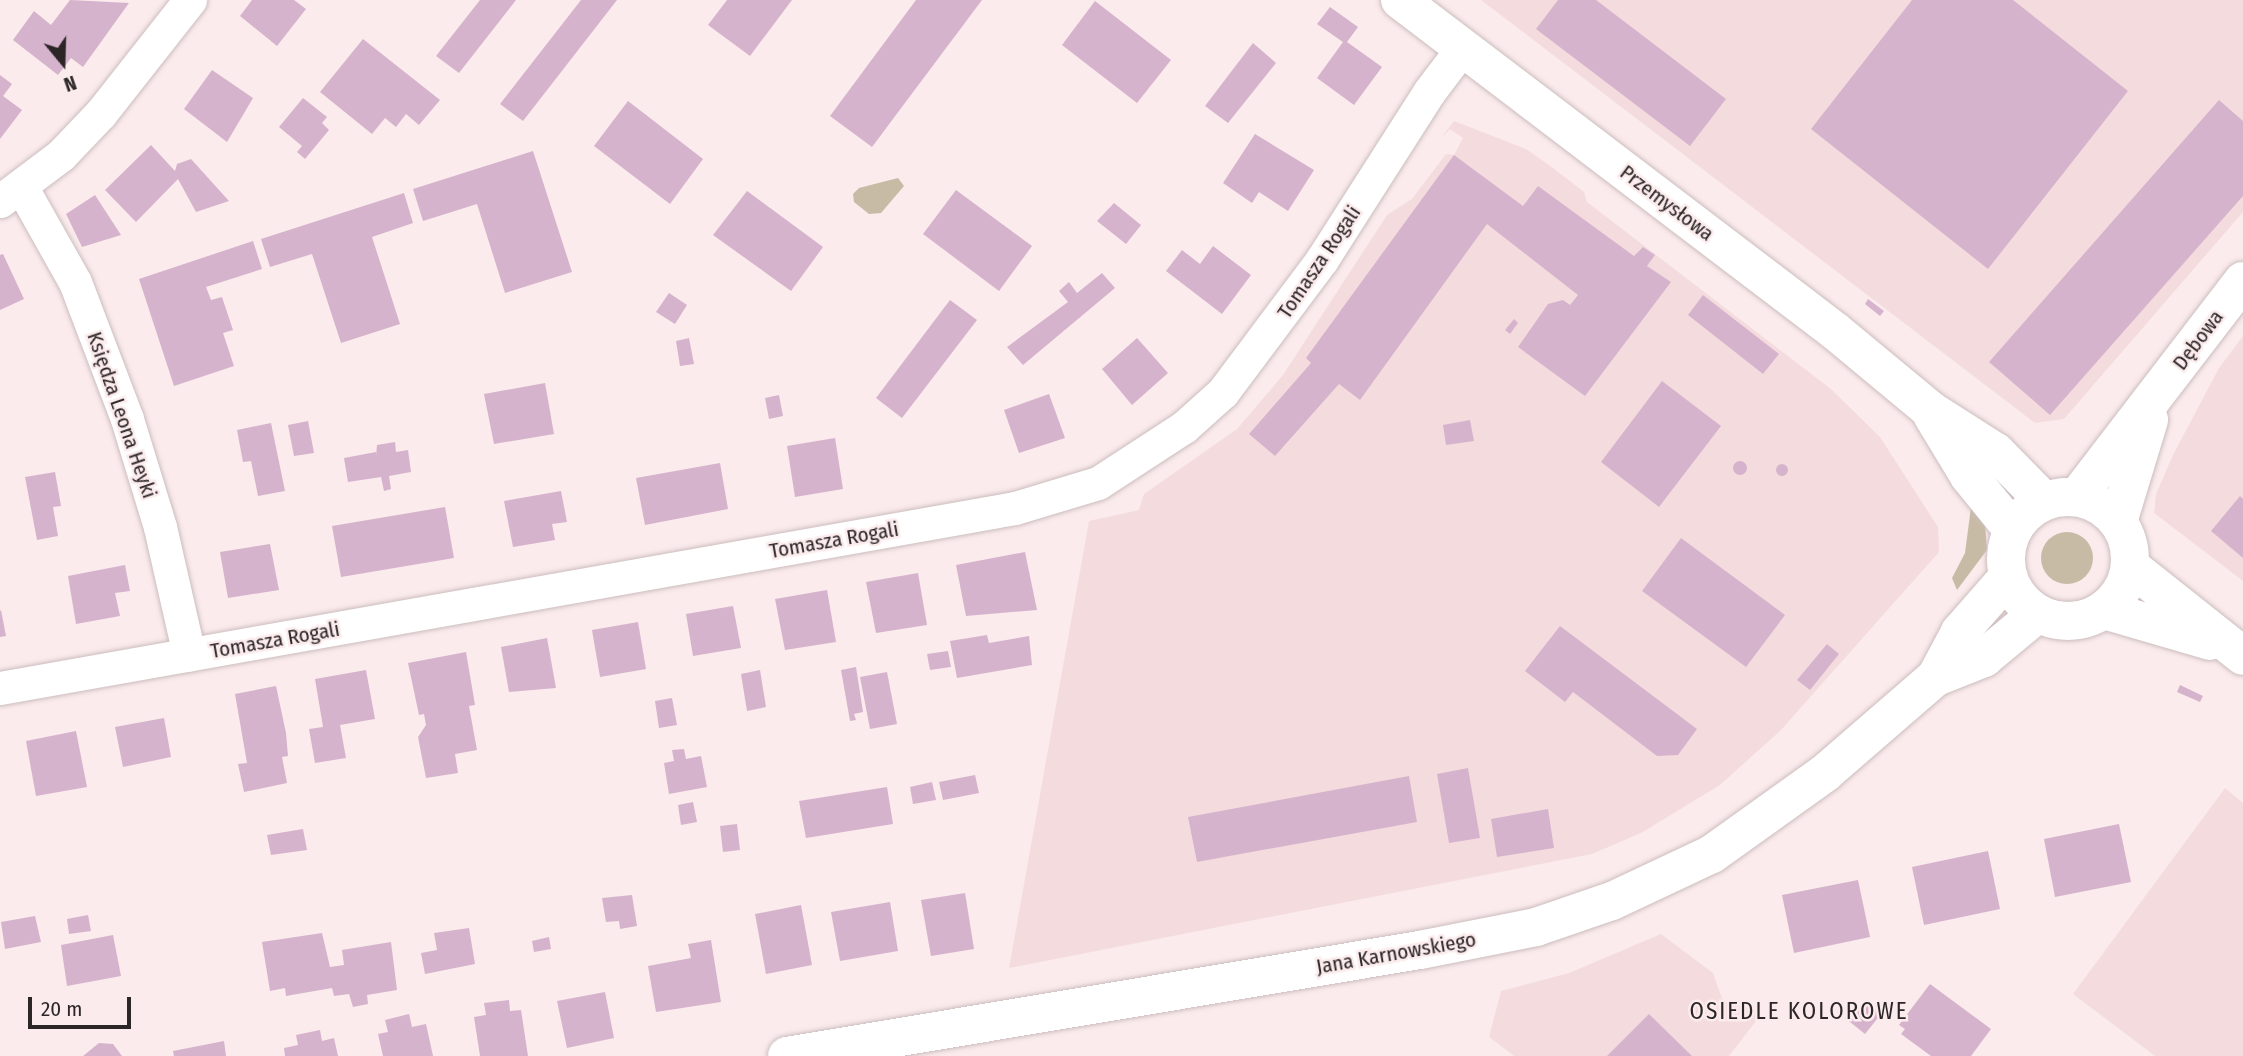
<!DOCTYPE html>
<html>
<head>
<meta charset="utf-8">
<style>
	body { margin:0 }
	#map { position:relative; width:2243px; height:1056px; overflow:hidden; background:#fbebec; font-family:"Fira Sans Condensed",sans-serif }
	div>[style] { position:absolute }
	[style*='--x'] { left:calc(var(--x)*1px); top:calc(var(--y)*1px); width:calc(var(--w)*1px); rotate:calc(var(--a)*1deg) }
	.built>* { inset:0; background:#f4dcde }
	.green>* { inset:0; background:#c8bba5 }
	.round { border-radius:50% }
	.building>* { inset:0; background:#d6b3cc }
	.roads { filter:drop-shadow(0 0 2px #ccbdbe) drop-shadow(0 0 2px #ccbdbe) }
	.minor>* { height:33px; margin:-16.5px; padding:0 16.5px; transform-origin:16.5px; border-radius:16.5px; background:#fff }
	.tertiary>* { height:38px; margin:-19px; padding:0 19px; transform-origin:19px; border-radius:19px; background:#fff }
	.secondary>* { height:38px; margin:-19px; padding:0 19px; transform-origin:19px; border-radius:19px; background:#fff }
	.secondary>.ring { margin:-19px; padding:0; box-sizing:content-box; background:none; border:38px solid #fff; border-radius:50% }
	span { translate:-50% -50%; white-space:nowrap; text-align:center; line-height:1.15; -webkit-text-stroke:5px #fbebec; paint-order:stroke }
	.street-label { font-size:21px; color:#2c2627 }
	.neighbourhood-label { font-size:23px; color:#2c2627; letter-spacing:2px }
	.north { position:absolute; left:28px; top:28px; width:70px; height:70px; -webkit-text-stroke:5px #fbebec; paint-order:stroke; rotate:161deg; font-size:19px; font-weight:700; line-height:28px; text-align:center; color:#2c2627 }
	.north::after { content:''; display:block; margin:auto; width:24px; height:32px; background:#2c2627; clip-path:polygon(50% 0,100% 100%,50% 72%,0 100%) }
	.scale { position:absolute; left:28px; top:997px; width:103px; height:32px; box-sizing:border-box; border:4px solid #2c2627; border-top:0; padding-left:9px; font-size:21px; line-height:24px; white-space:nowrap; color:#2c2627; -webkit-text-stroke:5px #fbebec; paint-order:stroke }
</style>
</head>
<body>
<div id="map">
	<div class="built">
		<i style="clip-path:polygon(1481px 0,2243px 0,2243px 212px,2064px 419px,2035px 423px)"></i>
		<i style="clip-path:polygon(1454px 121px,1526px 149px,1549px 165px,1584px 192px,1587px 202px,1831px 389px,1880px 437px,1938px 527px,1939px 552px,1781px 730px,1720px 785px,1641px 833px,1592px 854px,1009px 968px,1089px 521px,1139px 510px,1144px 494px,1237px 429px,1283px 375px,1387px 215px,1412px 199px,1446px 154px,1454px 155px,1463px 138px,1450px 129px,1441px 138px)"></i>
		<i style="clip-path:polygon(2243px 336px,2243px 581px,2154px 513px,2156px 494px,2173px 455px,2219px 368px)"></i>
		<i style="clip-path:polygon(2225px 788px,2243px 803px,2243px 1056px,2155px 1056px,2073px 994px)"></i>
		<i style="clip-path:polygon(1661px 934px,1713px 973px,1723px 1001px,1763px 1012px,1729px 1056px,1514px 1056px,1489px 1037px,1501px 991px,1569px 973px)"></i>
	</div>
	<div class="green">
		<i style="clip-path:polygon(898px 178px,904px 186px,881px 213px,869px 214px,854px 202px,853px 194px,859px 188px)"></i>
		<i style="clip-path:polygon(1971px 507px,1985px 524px,1987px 550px,1957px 590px,1952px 578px,1965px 553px)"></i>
		<i class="round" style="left:2041px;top:532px;width:52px;height:52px"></i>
	</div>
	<div class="building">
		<i style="clip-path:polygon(70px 0,129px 3px,83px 67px,71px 58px,58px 75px,13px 40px,34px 11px,51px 25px)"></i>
		<i style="clip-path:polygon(252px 0,294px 0,306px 9px,277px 46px,240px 16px)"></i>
		<i style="clip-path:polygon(480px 0,516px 0,459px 73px,436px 56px)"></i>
		<i style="clip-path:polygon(581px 0,617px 0,523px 121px,500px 104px)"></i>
		<i style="clip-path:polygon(727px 0,792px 0,750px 56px,708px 25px)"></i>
		<i style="clip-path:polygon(916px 0,982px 0,872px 147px,830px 116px)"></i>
		<i style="clip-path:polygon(1558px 0,1596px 0,1726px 99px,1690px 146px,1536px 29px)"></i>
		<i style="clip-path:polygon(1912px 0,2013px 0,2128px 91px,1988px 269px,1811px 129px)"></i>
		<i style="clip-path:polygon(1095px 1px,1171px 60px,1137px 103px,1062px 45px)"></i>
		<i style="clip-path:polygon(1330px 7px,1358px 27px,1347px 42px,1382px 67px,1354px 105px,1317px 78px,1343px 42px,1317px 24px)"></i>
		<i style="clip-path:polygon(363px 39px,440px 100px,419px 125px,406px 114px,396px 127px,385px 118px,372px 134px,320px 92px)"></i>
		<i style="clip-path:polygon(1253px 43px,1276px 63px,1228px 123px,1205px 106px)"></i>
		<i style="clip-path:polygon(212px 70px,253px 98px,227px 142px,184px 109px)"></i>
		<i style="clip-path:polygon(0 75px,12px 84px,3px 96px,22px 110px,0 139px)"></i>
		<i style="clip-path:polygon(303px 98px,327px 117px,322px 123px,329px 130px,305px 159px,297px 152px,302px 146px,279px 127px)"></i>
		<i style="clip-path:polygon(2219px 100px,2243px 121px,2243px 196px,2050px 415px,1989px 362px)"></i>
		<i style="clip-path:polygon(628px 101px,703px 159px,670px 204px,594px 146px)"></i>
		<i style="clip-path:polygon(1255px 134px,1314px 170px,1288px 211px,1259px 192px,1252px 203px,1223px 183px)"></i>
		<i style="clip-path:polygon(151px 145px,175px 171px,177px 164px,191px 159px,229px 201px,196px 212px,178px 179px,136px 222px,105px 190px)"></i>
		<i style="clip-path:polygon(533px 151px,572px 272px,505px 293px,477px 204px,423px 221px,413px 189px)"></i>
		<i style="clip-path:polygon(1454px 155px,1523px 206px,1538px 186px,1634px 256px,1643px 247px,1655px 255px,1647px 266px,1671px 282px,1585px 396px,1518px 347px,1548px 304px,1563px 300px,1570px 305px,1578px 295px,1487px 224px,1360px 400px,1339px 384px,1275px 456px,1249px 434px,1311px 363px,1306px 358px)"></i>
		<i style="clip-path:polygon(956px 190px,1032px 246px,999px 291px,923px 234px)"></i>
		<i style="clip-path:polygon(747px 191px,823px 247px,791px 291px,713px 235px)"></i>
		<i style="clip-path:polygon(404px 193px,413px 223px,372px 237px,400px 324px,341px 343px,312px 254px,270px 267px,261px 239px)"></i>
		<i style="clip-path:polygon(95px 195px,121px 235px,82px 247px,66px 214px)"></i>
		<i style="clip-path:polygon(1114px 203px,1141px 225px,1126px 244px,1097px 221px)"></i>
		<i style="clip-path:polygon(253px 241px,262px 269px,206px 287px,211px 300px,222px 297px,233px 330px,223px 333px,234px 366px,174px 386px,139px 279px)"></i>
		<i style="clip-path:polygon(1213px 246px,1251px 275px,1222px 314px,1166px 271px,1182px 250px,1200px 264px)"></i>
		<i style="clip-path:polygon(3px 254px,24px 299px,0 310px,0 255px)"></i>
		<i style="clip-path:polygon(1102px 273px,1115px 288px,1023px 365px,1007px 347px,1068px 302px,1059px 291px,1069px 282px,1077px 293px)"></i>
		<i style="clip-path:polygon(669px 293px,687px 305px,675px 324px,656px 312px)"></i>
		<i style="clip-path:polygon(1703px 295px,1779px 354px,1763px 374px,1688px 315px)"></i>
		<i style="clip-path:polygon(1868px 299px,1884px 311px,1880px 316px,1865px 304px)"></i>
		<i style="clip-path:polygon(950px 300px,977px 320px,902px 418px,876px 398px)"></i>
		<i style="clip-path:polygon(1514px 319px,1518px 323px,1510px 334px,1505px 330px)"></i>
		<i style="clip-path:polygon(689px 338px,694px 364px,680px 366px,676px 341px)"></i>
		<i style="clip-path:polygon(1137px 338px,1168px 373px,1132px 405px,1102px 369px)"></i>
		<i style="clip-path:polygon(1662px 381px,1721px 426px,1659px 507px,1601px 462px)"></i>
		<i style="clip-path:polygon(545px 383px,554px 434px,494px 444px,484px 394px)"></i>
		<i style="clip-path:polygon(1049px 394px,1065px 438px,1019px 453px,1004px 410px)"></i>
		<i style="clip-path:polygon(779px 395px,783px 416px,769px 419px,765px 398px)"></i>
		<i style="clip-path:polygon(1470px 420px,1474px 441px,1446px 445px,1443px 425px)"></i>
		<i style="clip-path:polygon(308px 421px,314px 453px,294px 456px,288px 425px)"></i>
		<i style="clip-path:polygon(271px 423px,285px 491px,258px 496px,251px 461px,243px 462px,237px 430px)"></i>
		<i style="clip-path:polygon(835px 438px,843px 489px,795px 497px,787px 446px)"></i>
		<i style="clip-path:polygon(395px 442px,396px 452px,408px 450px,411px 472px,389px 476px,391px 489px,384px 491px,381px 477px,348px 482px,344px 458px,376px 452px,376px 456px,377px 445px)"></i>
		<i class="round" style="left:1733px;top:461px;width:14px;height:14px"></i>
		<i style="clip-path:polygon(720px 463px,728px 509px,645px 525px,636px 478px)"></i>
		<i class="round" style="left:1776px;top:464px;width:12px;height:12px"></i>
		<i style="clip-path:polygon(55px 472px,61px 506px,53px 507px,58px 536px,37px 540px,25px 477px)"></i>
		<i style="clip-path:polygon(561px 491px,567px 522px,552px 524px,555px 540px,513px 547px,504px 501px)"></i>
		<i style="clip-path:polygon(2240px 496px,2243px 499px,2243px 558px,2211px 531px)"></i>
		<i style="clip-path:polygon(445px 507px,454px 558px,341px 577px,332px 526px)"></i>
		<i style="clip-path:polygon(1681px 538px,1785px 615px,1746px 667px,1642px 591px)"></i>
		<i style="clip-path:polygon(270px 544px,279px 590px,228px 598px,220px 552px)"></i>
		<i style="clip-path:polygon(1025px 552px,1037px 610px,966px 616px,956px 565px)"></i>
		<i style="clip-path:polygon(125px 565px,130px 591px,115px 593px,120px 616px,76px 624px,68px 576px)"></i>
		<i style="clip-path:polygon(918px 573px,927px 625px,876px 633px,866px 582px)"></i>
		<i style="clip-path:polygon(827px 590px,836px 642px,785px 650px,775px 599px)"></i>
		<i style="clip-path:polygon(733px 606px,741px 648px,693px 656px,686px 614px)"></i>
		<i style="clip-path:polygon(1px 610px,6px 636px,0 637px,0 611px)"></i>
		<i style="clip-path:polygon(638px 622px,646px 669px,600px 677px,592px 630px)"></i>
		<i style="clip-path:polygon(1560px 626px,1697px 729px,1678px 755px,1657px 756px,1573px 692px,1565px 702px,1525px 671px)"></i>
		<i style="clip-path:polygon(987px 635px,989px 643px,1029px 636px,1032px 665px,957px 678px,950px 641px)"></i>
		<i style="clip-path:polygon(547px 638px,556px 688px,509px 692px,501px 647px)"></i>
		<i style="clip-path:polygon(1827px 644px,1839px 654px,1810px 690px,1797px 680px)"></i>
		<i style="clip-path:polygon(948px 651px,951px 667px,930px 670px,927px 654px)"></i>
		<i style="clip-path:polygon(466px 652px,475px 705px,469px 706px,477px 750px,455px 754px,458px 773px,426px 778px,418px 737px,426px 725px,424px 714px,419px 715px,408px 663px)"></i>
		<i style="clip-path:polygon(856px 667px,863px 712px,854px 714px,856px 720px,850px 721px,841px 670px)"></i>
		<i style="clip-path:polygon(366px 670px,375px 719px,340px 725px,346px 758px,315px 763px,309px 729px,323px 727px,315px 679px)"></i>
		<i style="clip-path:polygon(760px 670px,766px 707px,747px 711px,741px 674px)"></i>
		<i style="clip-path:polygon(887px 672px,897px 724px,870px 729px,860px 677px)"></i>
		<i style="clip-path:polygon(2180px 685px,2203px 696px,2200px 702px,2177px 692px)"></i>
		<i style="clip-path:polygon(276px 686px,286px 733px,288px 756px,282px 757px,287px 783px,244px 792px,238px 764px,247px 763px,235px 694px)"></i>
		<i style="clip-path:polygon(672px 698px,677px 725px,659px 728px,655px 701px)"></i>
		<i style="clip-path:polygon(164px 718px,171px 757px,123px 767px,115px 727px)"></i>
		<i style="clip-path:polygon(76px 731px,87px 787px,36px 796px,26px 741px)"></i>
		<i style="clip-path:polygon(684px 749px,686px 759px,701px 756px,707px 787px,669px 794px,664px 763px,674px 761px,672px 750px)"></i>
		<i style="clip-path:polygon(1468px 768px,1480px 838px,1449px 843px,1437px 774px)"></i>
		<i style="clip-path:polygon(975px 775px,979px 793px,943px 800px,939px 782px)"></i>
		<i style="clip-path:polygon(1409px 776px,1417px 822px,1197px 862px,1188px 817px)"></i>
		<i style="clip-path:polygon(932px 782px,936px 800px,913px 804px,910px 787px)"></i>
		<i style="clip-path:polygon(887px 787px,893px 824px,806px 838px,799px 801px)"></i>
		<i style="clip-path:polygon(693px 802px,697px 822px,681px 825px,678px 805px)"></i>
		<i style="clip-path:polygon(1548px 809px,1554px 848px,1497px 857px,1491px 819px)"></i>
		<i style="clip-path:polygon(737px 824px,740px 850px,723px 852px,720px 826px)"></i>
		<i style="clip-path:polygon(2119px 824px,2131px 882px,2055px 897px,2044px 839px)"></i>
		<i style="clip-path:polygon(303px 829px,307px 850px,271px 855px,267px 835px)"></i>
		<i style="clip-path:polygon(1988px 851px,2000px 909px,1924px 925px,1912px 867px)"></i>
		<i style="clip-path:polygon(1858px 880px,1870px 937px,1794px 953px,1782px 895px)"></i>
		<i style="clip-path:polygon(965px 893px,974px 949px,931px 956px,921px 900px)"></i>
		<i style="clip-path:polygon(632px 895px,637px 926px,620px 929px,619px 921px,606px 922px,602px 898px)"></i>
		<i style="clip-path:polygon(890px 902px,898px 951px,840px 961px,831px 912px)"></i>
		<i style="clip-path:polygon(801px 905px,812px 965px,766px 974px,755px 914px)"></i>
		<i style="clip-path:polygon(88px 915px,91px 931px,69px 934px,67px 919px)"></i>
		<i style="clip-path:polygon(35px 916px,41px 942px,5px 949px,1px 922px)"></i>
		<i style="clip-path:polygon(469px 928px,475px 964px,425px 974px,421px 953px,437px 950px,434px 933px)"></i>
		<i style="clip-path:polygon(322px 933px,330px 967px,344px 965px,342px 950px,391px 942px,397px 990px,367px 995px,368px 1004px,353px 1007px,349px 994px,334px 996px,332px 988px,286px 996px,285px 988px,270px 991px,262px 942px)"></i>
		<i style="clip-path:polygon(113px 935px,121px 976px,67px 986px,61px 945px)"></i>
		<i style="clip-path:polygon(549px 937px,551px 949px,534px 952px,532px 941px)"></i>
		<i style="clip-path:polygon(711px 940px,721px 1002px,656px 1012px,648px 966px,691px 958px,688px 944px)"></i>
		<i style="clip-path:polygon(1930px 984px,1991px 1029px,1971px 1056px,1931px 1056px,1901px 1034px,1905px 1029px,1899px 1025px)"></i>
		<i style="clip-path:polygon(605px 992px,614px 1038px,567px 1048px,557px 1001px)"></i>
		<i style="clip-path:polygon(509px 1000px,510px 1011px,521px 1010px,528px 1056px,480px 1056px,474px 1017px,486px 1015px,484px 1003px)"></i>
		<i style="clip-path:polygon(1868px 1004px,1881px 1014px,1865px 1034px,1845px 1018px,1854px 1007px)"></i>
		<i style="clip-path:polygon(409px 1014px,412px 1027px,426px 1024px,433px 1056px,383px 1056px,378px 1034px,388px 1032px,385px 1020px)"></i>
		<i style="clip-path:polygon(1649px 1014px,1692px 1056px,1607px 1056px)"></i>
		<i style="clip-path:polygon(320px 1030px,322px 1041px,334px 1038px,338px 1056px,285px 1056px,284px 1048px,298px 1045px,296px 1035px)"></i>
		<i style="clip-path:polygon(224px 1041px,226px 1056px,174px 1056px,173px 1051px)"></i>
		<i style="clip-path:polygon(99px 1043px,113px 1044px,122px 1056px,83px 1056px)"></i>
	</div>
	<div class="roads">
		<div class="minor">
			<i style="--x:22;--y:188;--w:108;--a:60.6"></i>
			<i style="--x:75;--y:282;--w:147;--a:69.2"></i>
			<i style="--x:127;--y:419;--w:113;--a:73"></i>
			<i style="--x:160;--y:527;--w:131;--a:77.2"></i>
			<i style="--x:0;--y:201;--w:76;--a:-37"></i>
			<i style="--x:61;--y:155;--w:58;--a:-46.4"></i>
			<i style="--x:101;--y:113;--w:144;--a:-51.8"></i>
			<i style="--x:0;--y:688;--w:1031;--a:-10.06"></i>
			<i style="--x:1015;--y:508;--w:87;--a:-16.8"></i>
			<i style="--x:1098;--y:483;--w:103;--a:-33.1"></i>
			<i style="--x:1184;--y:427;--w:52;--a:-41.9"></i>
			<i style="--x:1223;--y:392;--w:164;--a:-53.2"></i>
			<i style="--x:1321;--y:261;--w:201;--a:-57.4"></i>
			<i style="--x:1429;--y:92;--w:56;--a:-52.9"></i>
		</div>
		<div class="tertiary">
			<i style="--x:1400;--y:0;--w:547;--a:37.27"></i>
			<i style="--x:1835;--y:331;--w:124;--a:39.7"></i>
			<i style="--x:1930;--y:410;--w:78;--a:32.5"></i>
			<i style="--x:1996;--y:452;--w:69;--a:45.6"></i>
			<i style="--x:1932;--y:415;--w:71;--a:58.8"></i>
			<i style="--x:1969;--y:476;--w:68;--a:50.9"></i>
			<i style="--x:2130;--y:566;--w:144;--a:38.5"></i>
			<i style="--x:2104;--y:610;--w:110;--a:16.3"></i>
		</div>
		<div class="secondary">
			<i class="ring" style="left:2006px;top:497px;width:86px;height:86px"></i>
			<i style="--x:2077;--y:497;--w:272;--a:-52.5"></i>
			<i style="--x:2118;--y:522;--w:107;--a:-73.1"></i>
			<i style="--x:1936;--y:677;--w:52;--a:-21.6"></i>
			<i style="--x:1984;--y:658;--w:69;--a:-39.7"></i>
			<i style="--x:787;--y:1056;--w:642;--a:-9.51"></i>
			<i style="--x:1420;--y:950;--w:118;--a:-11.2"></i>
			<i style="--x:1536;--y:927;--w:80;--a:-18.9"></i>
			<i style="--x:1612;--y:901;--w:110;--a:-25.2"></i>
			<i style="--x:1712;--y:854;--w:139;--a:-35.6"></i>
			<i style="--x:1825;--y:773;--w:147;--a:-40.9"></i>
			<i style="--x:1936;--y:677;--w:51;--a:-61.9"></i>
			<i style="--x:1960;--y:632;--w:73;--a:-48.9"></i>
		</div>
	</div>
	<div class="street-label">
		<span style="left:1667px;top:203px;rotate:37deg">Przemysłowa</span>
		<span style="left:1319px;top:262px;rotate:-56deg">Tomasza Rogali</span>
		<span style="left:2198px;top:340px;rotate:-53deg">Dębowa</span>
		<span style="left:122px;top:415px;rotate:71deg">Księdza Leona Heyki</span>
		<span style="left:834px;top:540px;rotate:-10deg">Tomasza Rogali</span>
		<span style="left:275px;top:640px;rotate:-10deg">Tomasza Rogali</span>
		<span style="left:1396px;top:953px;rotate:-10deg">Jana Karnowskiego</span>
	</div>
	<div class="neighbourhood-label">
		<span style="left:1799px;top:1011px">OSIEDLE KOLOROWE</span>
	</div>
	<div class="north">N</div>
	<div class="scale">20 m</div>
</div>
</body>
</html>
